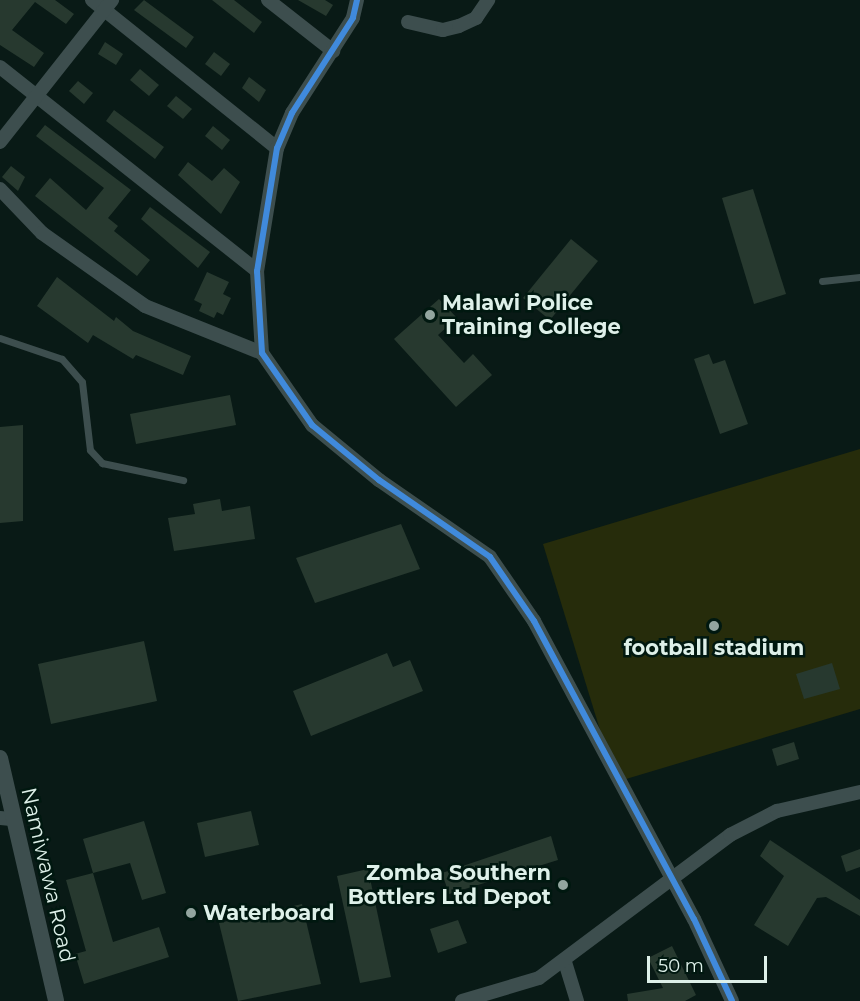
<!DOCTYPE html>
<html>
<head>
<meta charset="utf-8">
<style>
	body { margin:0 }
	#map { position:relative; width:860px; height:1001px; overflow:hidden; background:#091a16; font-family:Montserrat,sans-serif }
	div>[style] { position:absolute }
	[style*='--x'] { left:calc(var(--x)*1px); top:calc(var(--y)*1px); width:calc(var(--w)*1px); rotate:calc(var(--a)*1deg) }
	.green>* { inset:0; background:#262c0b }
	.building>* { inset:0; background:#27392f }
	.service>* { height:7px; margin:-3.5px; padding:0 3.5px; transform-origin:3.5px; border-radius:3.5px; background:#3d4e4e }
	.minor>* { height:14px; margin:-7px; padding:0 7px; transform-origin:7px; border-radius:7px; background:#3d4e4e }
	.tertiary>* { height:16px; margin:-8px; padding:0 8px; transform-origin:8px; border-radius:8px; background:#3d4e4e }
	.cycleway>* { height:6px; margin:-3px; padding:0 3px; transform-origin:3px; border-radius:3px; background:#408adc }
	.dots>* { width:16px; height:16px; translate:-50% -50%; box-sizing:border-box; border:3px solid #001810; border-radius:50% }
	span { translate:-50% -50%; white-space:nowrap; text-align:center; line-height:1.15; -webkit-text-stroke:5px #001810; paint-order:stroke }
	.poi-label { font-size:21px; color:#def0e9; font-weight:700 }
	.left { translate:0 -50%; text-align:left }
	.right { translate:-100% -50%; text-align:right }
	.street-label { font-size:21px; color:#def0e9 }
	.scale { position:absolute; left:647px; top:956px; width:120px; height:27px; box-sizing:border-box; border:3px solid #def0e9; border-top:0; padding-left:8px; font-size:18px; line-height:21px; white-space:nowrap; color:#def0e9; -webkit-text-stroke:4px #001810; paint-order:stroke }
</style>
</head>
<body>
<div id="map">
	<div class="green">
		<i style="clip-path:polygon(860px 449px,860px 709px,616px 782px,543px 544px)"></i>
	</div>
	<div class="building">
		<i style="clip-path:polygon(0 0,55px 0,74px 14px,66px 24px,35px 2px,12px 30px,44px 53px,34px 67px,0 45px)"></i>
		<i style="clip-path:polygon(144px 0,194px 37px,186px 48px,134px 10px)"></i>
		<i style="clip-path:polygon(212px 0,234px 0,262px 22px,254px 33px)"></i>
		<i style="clip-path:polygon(298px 0,325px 0,333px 5px,326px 16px)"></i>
		<i style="clip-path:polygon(105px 42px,123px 54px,116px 65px,98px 54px)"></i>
		<i style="clip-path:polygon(214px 52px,230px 64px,221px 76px,205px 64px)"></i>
		<i style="clip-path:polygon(140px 69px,159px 85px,149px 96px,130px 80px)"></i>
		<i style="clip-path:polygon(249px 77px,266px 90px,259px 102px,242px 88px)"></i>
		<i style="clip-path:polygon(78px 81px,93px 93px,84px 104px,69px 91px)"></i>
		<i style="clip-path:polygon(176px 96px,192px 109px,183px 119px,167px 106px)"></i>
		<i style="clip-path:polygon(114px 110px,164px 147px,155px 159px,106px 121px)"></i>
		<i style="clip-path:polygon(45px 125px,131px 190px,108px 218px,118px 226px,114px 231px,150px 260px,137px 276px,35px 196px,50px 178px,86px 210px,104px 188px,36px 136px)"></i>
		<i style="clip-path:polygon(213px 126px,230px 140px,222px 150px,205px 136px)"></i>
		<i style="clip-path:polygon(188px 162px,212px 181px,224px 168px,240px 182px,221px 214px,178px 175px)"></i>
		<i style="clip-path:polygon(11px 166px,25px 177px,18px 191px,2px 177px)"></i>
		<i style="clip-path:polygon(753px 189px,786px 294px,754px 304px,722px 198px)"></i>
		<i style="clip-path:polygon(150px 207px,210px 252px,198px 268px,141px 219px)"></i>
		<i style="clip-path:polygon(571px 239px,598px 261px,550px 320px,523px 298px)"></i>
		<i style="clip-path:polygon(207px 272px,229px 282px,223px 294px,231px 298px,223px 315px,217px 312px,214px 318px,199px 311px,202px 304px,194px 300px)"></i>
		<i style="clip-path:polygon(57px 277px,114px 321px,116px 317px,133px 331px,191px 356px,183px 375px,136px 355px,133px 359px,93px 335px,88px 343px,37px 306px)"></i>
		<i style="clip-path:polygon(439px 299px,457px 318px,438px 335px,464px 363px,473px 354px,492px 375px,456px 407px,394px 339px)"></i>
		<i style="clip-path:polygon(709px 354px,713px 364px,725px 360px,748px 424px,720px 434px,694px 359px)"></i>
		<i style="clip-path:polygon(230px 395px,236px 425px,136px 444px,130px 414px)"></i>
		<i style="clip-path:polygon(23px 425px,23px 521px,0 523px,0 427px)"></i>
		<i style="clip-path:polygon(220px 499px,222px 511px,250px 506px,255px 539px,174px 551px,168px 518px,195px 514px,193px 504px)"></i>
		<i style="clip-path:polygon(401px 524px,420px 569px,315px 603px,296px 558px)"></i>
		<i style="clip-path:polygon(144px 641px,157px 701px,51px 724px,38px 664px)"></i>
		<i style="clip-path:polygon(387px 653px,393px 667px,410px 660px,423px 691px,311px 736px,293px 691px)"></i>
		<i style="clip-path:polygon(832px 663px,840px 689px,804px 699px,796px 674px)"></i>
		<i style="clip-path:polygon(794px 742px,799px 759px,777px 766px,772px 749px)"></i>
		<i style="clip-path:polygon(251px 811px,259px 845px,205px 857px,197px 823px)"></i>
		<i style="clip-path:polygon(144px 821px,166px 893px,142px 900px,130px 863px,93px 873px,83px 839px)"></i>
		<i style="clip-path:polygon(551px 836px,558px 860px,449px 894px,442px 873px)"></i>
		<i style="clip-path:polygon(770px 840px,860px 900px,860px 916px,826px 897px,817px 898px,788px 946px,754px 925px,784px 876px,760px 856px)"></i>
		<i style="clip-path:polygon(860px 849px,860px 867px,846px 872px,841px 856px)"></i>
		<i style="clip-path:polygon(368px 869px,391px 977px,360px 983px,337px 876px)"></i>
		<i style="clip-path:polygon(93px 873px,113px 942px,159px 927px,169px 957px,84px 984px,75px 954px,86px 951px,66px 880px)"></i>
		<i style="clip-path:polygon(302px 904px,321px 984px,238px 1001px,219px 923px)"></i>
		<i style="clip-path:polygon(458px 920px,467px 943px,438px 953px,430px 929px)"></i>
		<i style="clip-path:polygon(672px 946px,696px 995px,685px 1001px,628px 1001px,627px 994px,663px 988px,648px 958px)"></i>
	</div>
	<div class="service">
		<i style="--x:822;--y:281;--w:38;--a:-6"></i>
		<i style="--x:0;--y:338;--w:65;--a:18.7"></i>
		<i style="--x:62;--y:359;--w:30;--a:49"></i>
		<i style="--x:82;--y:382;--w:68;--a:83.3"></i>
		<i style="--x:90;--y:450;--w:18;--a:47"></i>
		<i style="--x:102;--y:463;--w:83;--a:11.9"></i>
	</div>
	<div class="minor">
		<i style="--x:92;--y:0;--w:237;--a:38.7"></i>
		<i style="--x:268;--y:0;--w:83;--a:38.1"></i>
		<i style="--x:357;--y:0;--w:18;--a:103"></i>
		<i style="--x:353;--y:18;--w:113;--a:122.7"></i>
		<i style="--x:292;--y:113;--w:38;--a:113"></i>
		<i style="--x:277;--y:148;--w:125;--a:99.2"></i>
		<i style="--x:257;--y:271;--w:82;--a:86.5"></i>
		<i style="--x:262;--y:353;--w:88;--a:55.2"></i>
		<i style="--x:312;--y:425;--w:87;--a:39.4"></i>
		<i style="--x:379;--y:480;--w:135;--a:34.7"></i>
		<i style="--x:490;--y:557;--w:78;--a:55.5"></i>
		<i style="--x:534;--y:621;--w:338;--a:61.8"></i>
		<i style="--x:694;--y:919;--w:90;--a:65.1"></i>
		<i style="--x:408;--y:22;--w:36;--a:13"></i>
		<i style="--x:443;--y:30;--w:16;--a:-14"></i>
		<i style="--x:459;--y:26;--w:19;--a:-25"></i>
		<i style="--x:476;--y:18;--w:22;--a:-56"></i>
		<i style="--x:0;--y:67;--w:328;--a:38.4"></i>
		<i style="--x:0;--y:142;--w:181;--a:-51.7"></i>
		<i style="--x:0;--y:189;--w:61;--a:46.3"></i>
		<i style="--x:42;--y:233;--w:126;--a:35.3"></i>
		<i style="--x:145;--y:306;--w:126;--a:21.9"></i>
		<i style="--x:0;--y:818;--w:11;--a:5"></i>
		<i style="--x:565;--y:962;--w:41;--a:72.9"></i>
		<i style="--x:462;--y:1001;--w:80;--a:-16.6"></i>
		<i style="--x:539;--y:978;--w:239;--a:-36.8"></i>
		<i style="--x:730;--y:835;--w:53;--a:-27.1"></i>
		<i style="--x:777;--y:811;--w:85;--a:-12.9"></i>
	</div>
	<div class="tertiary">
		<i style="--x:0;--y:758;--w:249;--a:77"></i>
	</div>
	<div class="cycleway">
		<i style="--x:357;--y:0;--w:18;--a:103"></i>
		<i style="--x:353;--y:18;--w:113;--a:122.7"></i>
		<i style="--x:292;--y:113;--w:38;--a:113"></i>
		<i style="--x:277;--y:148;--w:125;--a:99.2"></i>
		<i style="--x:257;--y:271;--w:82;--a:86.5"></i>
		<i style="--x:262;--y:353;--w:88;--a:55.2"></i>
		<i style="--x:312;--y:425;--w:87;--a:39.4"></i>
		<i style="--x:379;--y:480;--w:135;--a:34.7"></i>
		<i style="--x:490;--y:557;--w:78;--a:55.5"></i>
		<i style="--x:534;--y:621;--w:338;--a:61.8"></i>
		<i style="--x:694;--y:919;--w:90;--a:65.1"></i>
	</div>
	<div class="dots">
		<i style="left:430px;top:315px;background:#93a59f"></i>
		<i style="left:714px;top:626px;background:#93a59f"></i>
		<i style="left:563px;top:885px;background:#93a59f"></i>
		<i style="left:191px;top:913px;background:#93a59f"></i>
	</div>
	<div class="poi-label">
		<span class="left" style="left:442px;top:315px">Malawi Police<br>Training College</span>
		<span style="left:714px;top:648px">football stadium</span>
		<span class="right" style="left:551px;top:885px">Zomba Southern<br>Bottlers Ltd Depot</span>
		<span class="left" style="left:203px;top:913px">Waterboard</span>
	</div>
	<div class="street-label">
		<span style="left:48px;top:875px;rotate:77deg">Namiwawa Road</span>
	</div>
	<div class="scale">50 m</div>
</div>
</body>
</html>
